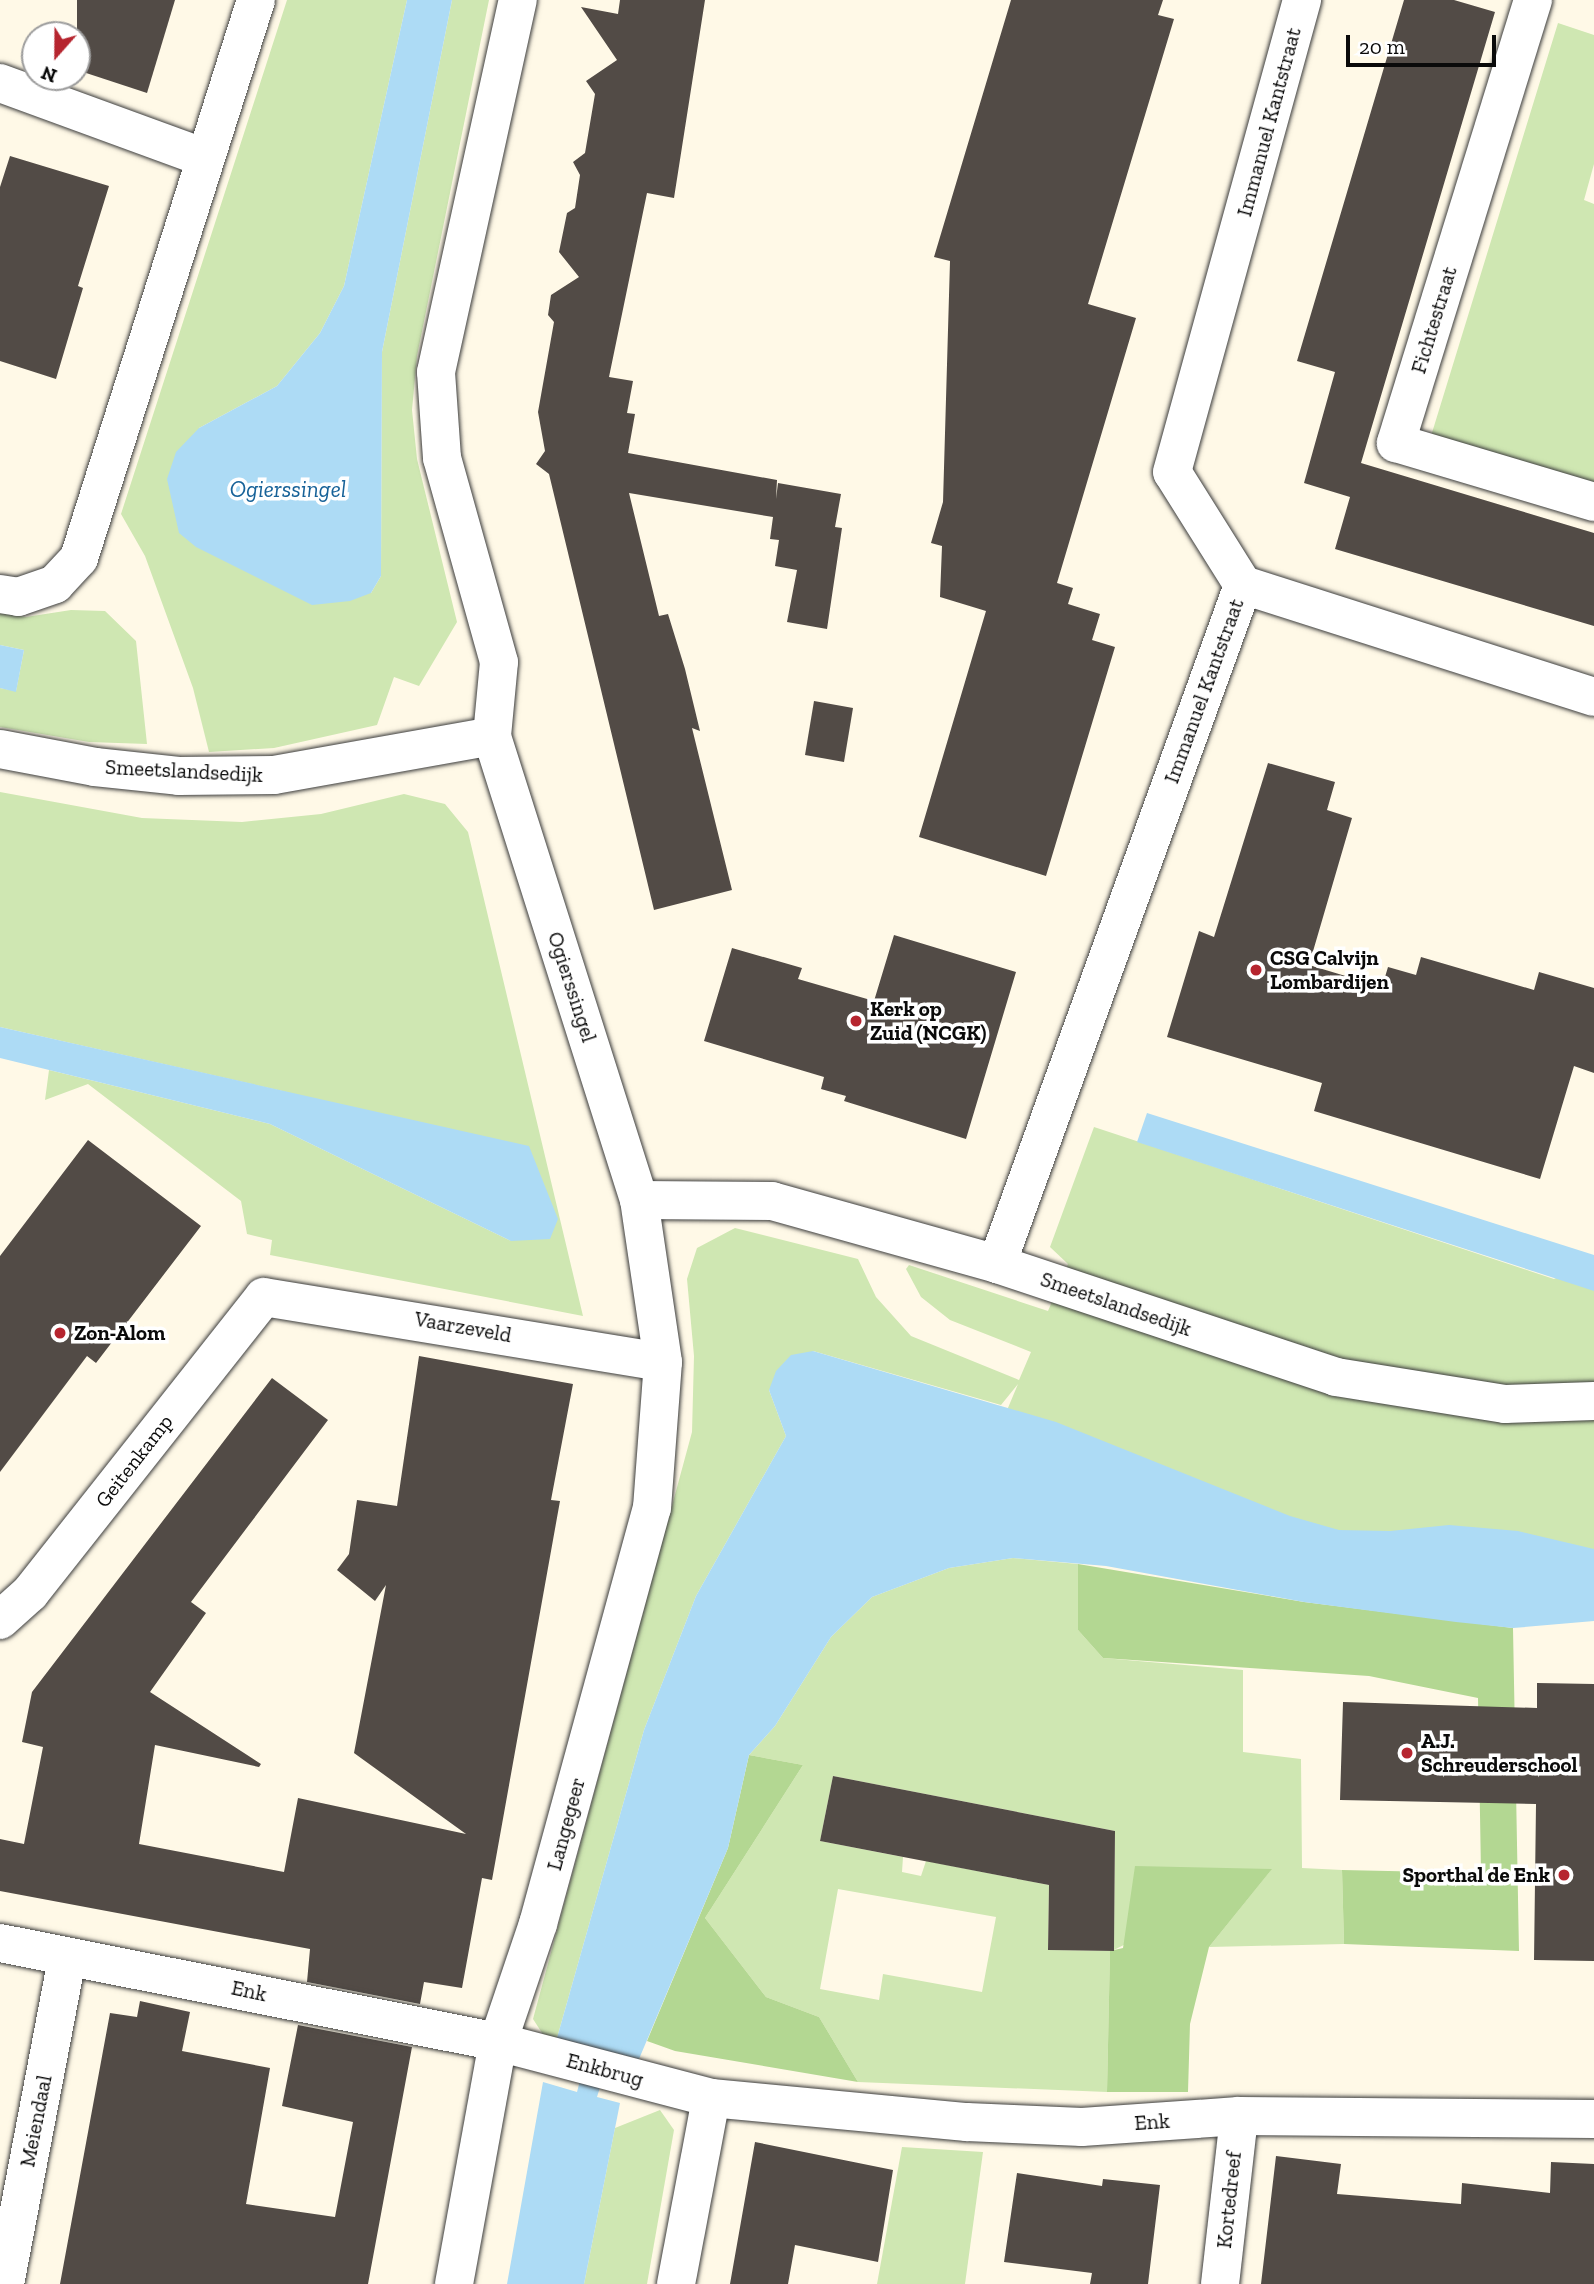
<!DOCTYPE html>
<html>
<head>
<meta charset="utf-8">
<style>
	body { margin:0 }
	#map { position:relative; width:1594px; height:2284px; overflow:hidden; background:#fff9e7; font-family:"Zilla Slab",serif }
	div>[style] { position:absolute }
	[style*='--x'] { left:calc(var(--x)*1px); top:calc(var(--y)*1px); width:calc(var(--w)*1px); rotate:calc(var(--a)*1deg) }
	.green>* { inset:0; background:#cfe7b2 }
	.forest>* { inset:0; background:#b3d792 }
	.water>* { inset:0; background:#addbf5 }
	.building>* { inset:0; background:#524b46 }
	.roads { filter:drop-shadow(0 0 2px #3d3d3d) drop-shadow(0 0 2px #3d3d3d) }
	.minor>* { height:38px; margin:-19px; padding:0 19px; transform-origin:19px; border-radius:19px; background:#fff }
	.dots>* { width:19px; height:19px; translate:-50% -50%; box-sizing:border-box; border:4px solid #fff; border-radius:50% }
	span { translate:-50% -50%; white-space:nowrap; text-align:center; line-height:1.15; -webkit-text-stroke:7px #fff; paint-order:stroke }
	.street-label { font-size:21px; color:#0a0a0a }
	.poi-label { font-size:21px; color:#0a0a0a; font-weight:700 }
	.left { translate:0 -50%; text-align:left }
	.right { translate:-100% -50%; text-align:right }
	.water-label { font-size:23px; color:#176298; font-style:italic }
	.north { position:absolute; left:21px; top:21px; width:70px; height:70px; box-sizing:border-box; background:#fff; border:2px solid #9d9d9d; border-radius:50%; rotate:201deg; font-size:19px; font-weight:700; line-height:28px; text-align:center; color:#0a0a0a }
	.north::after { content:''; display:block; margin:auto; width:24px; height:32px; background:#b6252f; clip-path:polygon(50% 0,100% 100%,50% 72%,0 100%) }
	.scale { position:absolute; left:1346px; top:35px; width:150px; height:32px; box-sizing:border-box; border:4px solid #0a0a0a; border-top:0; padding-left:9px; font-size:21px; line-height:24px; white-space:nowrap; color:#0a0a0a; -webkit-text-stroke:5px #fff; paint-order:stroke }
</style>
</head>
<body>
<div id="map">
	<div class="green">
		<i style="clip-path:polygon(287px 0,407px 0,344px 286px,320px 333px,277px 386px,199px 428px,371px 593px,381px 576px,382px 352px,452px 0,489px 0,417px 356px,412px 410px,417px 459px,457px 622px,419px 686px,394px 677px,377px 725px,274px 748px,209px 752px,193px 688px,145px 556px,121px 514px)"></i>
		<i style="clip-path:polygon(1558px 23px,1594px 35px,1594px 164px,1584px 200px,1594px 204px,1594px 485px,1431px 436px)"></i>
		<i style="clip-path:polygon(71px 610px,105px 611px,136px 641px,147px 744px,89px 742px,0 727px,0 688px,16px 691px,24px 650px,0 645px,0 612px,26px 617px)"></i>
		<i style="clip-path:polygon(0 792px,142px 818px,242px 822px,321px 814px,404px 794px,445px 804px,468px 832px,583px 1316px,270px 1255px,272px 1240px,247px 1234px,241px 1201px,88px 1084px,45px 1100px,49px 1070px,270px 1124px,511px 1241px,282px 1091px,0 1027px)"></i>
		<i style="clip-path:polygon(1094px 1127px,1554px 1279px,1594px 1260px,1594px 1581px,1429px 1574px,1005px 1415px,1018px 1384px,1001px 1405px,813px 1351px,769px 1390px,786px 1436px,696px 1596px,644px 1730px,557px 2038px,544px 2036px,533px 2019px,692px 1432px,694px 1356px,687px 1279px,697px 1248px,735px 1228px,858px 1259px,876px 1297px,911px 1336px,1019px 1380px,1031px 1352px,950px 1320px,921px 1297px,906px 1269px,909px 1265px,1048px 1311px,1068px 1264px,1050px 1247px)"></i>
		<i style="clip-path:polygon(evenodd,1013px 1558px,1078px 1564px,1078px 1630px,1103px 1658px,1243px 1670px,1243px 1752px,1301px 1759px,1302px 1868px,1342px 1870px,1344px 1944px,1209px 1947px,1271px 1870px,1110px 1952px,1107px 2092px,858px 2082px,819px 2017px,766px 1997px,705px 1918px,803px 1765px,749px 1755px,775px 1726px,831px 1637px,872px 1597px,949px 1568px,1013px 1558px,833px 1776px,1115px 1831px,1114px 1951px,1048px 1950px,1049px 1885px,926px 1861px,921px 1876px,902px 1872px,903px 1857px,820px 1841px,833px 1776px,1013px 1558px,838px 1889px,996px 1917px,982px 1992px,883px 1974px,879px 2000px,820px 1989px,838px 1889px)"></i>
		<i style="clip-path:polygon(660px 2110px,674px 2130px,647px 2284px,584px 2284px,615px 2128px)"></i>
		<i style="clip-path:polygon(902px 2147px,983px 2152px,965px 2284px,877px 2284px)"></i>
	</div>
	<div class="forest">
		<i style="clip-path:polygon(1078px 1564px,1304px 1602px,1513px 1628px,1519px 1951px,1344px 1944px,1342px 1870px,1481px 1873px,1478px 1698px,1369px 1676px,1103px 1658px,1078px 1630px)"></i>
		<i style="clip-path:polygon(749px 1755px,803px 1765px,705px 1918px,766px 1997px,819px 2017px,858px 2082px,675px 2051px,647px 2041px,728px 1848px)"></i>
		<i style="clip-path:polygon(1135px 1866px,1272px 1869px,1209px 1947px,1190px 2024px,1188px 2092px,1107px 2092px,1110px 1951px,1123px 1948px)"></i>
	</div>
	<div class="water">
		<i style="clip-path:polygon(407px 0,452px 0,382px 352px,381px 576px,371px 593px,350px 601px,312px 605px,196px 547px,179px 533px,167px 479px,176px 452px,199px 428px,277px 386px,320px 333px,344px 286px)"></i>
		<i style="clip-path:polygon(0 645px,24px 650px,16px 692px,0 688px)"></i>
		<i style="clip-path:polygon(0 1027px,529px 1146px,558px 1219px,550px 1239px,511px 1241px,270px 1124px,0 1058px)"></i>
		<i style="clip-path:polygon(1147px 1113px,1594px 1255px,1594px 1291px,1137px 1142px)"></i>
		<i style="clip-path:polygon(813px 1351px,1056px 1422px,1290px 1516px,1339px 1530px,1390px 1531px,1449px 1525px,1518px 1531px,1594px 1549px,1594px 1621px,1513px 1628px,1456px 1622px,1304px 1602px,1106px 1566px,1013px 1558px,949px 1568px,872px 1597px,831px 1637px,775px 1726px,749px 1755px,728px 1848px,639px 2059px,611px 2052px,597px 2097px,620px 2103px,584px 2284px,507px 2284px,543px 2082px,577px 2092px,589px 2046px,557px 2038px,644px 1730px,696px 1596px,786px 1436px,769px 1390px,776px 1371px,791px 1355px)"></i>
	</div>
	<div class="building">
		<i style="clip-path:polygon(77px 0,175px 0,147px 93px,77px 70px)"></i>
		<i style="clip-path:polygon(620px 0,705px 0,674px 198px,647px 193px,609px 377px,633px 381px,627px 413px,635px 414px,628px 453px,777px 480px,776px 499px,778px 483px,841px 494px,835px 527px,842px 528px,827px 629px,787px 622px,797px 570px,775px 566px,779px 540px,770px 539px,773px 517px,629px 493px,659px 616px,668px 614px,685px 669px,700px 731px,692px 728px,732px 890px,654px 910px,549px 474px,536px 464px,545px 451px,538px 412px,554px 322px,548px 315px,551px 295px,579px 277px,559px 252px,567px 213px,575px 208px,580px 175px,573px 162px,585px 153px,595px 94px,586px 81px,617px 60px,581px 7px,618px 14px)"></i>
		<i style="clip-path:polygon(1011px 0,1163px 0,1158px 15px,1174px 19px,1088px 304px,1136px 318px,1057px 583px,1073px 588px,1068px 604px,1100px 614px,1092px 640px,1115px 647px,1046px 876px,919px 837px,986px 611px,940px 597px,942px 546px,931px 543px,943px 502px,950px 261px,934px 257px)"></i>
		<i style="clip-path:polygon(1404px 0,1454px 0,1495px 12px,1361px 463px,1594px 533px,1594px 626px,1335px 549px,1350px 497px,1304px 483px,1335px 372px,1297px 361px)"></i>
		<i style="clip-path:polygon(10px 156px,109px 186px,78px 286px,83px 288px,56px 379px,0 361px,0 187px)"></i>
		<i style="clip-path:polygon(814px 701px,853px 708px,844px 762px,805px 755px)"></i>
		<i style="clip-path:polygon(1268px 763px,1335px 782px,1327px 810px,1352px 818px,1309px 965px,1382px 987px,1388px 967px,1416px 975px,1421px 957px,1534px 990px,1539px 972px,1594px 988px,1594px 1073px,1574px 1066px,1540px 1179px,1314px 1111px,1322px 1083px,1167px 1037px,1199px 931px,1214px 937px)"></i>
		<i style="clip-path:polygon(894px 935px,1016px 972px,966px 1139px,844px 1101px,846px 1096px,821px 1089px,824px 1077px,704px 1041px,732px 948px,802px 968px,798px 979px,874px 1001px)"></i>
		<i style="clip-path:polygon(88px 1140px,201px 1226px,96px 1363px,87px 1356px,0 1472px,0 1256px)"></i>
		<i style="clip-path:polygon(419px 1356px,573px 1384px,551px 1500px,560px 1501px,492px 1880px,482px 1878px,462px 1988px,424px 1982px,420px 2004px,307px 1982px,310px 1949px,0 1891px,0 1839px,24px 1844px,43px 1747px,22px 1742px,32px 1692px,272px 1378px,328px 1420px,191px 1602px,206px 1613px,150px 1692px,261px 1764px,259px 1767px,155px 1745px,139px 1844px,284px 1872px,298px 1798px,466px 1834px,354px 1753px,386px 1585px,375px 1601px,337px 1570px,349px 1554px,357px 1500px,397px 1506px)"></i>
		<i style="clip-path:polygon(1537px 1683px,1594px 1684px,1594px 1961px,1534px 1960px,1536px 1804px,1340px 1800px,1343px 1702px,1537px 1708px)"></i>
		<i style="clip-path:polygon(833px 1776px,1115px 1831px,1114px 1951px,1048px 1950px,1049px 1885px,820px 1841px)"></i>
		<i style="clip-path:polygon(140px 2001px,190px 2012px,182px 2051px,270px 2068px,246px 2204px,335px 2217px,353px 2122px,282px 2106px,298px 2025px,412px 2047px,368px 2284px,60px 2284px,110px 2013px,137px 2017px)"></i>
		<i style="clip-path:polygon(755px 2142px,893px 2170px,878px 2262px,795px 2245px,788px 2284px,730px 2284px)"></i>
		<i style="clip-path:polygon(1276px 2156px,1341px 2164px,1337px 2194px,1461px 2204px,1462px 2183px,1550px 2193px,1551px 2162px,1594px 2164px,1594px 2284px,1261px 2284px)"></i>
		<i style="clip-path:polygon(1017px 2173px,1102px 2186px,1103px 2179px,1160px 2185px,1148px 2284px,1090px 2284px,1092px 2273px,1004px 2262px)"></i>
	</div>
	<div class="roads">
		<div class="minor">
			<i style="--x:1533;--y:0;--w:464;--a:107.2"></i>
			<i style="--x:1396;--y:443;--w:207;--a:16.6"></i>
			<i style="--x:0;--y:83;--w:218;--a:20.1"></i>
			<i style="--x:1243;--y:585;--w:368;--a:17.7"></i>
			<i style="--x:0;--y:594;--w:18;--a:9"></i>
			<i style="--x:18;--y:597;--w:39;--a:-19"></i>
			<i style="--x:55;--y:584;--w:35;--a:-47"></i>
			<i style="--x:79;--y:558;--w:585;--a:-72.4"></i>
			<i style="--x:0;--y:749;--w:97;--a:10.7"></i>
			<i style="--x:95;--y:767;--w:84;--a:6.1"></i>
			<i style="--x:179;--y:776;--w:95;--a:-0.6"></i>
			<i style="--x:274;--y:775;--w:221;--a:-10.1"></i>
			<i style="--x:639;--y:1200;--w:133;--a:0.4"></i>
			<i style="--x:772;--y:1201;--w:234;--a:15.6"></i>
			<i style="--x:997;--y:1264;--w:357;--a:18.4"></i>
			<i style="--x:1336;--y:1377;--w:171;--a:9.1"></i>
			<i style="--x:1505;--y:1404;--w:89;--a:-1.9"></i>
			<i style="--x:997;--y:1264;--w:722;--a:-70.08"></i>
			<i style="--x:1243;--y:585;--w:133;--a:-122.1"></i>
			<i style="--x:1172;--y:472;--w:490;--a:-74.6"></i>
			<i style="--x:0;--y:1620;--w:40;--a:-42"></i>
			<i style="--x:30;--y:1593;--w:377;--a:-51.7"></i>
			<i style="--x:264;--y:1297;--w:404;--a:9.3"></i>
			<i style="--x:0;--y:1943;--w:508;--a:11.24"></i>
			<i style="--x:498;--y:2042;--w:220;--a:14.7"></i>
			<i style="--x:711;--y:2098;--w:257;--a:5.4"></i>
			<i style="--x:967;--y:2122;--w:115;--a:2.5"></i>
			<i style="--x:1082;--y:2127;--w:157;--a:-4"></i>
			<i style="--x:1239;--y:2116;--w:355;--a:0.5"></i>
			<i style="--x:5;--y:2284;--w:331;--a:-79.2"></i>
			<i style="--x:454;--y:2284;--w:246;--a:-79.7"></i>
			<i style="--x:498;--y:2042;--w:125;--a:-71.3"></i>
			<i style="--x:538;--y:1924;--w:431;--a:-74.7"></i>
			<i style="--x:652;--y:1508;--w:146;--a:-85.7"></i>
			<i style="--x:663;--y:1362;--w:164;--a:-98.4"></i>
			<i style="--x:639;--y:1200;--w:487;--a:-107.6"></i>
			<i style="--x:492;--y:736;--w:74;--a:-84.6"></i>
			<i style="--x:499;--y:662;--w:212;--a:-105.6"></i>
			<i style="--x:442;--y:458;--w:86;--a:-94"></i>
			<i style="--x:436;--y:372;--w:381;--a:-77.6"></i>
			<i style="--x:676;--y:2284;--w:189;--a:-79.3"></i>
			<i style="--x:1220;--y:2284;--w:169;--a:-83.5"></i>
		</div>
	</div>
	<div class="dots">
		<i style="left:1256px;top:970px;background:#b6252f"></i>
		<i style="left:856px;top:1021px;background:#b6252f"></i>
		<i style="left:60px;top:1333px;background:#b6252f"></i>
		<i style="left:1407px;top:1753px;background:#b6252f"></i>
		<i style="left:1564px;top:1875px;background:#b6252f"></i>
	</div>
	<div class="street-label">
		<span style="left:1269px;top:122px;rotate:-75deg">Immanuel Kantstraat</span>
		<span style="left:1434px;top:320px;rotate:-73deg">Fichtestraat</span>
		<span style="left:1204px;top:691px;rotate:-70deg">Immanuel Kantstraat</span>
		<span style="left:184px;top:771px;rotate:3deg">Smeetslandsedijk</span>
		<span style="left:572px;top:987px;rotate:72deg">Ogierssingel</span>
		<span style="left:1116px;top:1304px;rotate:19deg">Smeetslandsedijk</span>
		<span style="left:463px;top:1327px;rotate:10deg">Vaarzeveld</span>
		<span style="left:134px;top:1461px;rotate:-52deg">Geitenkamp</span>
		<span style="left:566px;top:1824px;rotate:-75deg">Langegeer</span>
		<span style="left:249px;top:1991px;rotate:12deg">Enk</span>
		<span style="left:605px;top:2070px;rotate:15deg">Enkbrug</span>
		<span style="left:36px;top:2121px;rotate:-79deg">Meiendaal</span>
		<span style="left:1152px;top:2122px;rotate:-4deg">Enk</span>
		<span style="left:1229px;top:2200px;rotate:-84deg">Kortedreef</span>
	</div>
	<div class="poi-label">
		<span class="left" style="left:1270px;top:970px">CSG Calvijn<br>Lombardijen</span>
		<span class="left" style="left:870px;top:1021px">Kerk op<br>Zuid (NCGK)</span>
		<span class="left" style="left:74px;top:1333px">Zon-Alom</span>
		<span class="left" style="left:1421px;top:1753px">A.J.<br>Schreuderschool</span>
		<span class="right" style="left:1550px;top:1875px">Sporthal de Enk</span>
	</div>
	<div class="water-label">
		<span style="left:288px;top:489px">Ogierssingel</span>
	</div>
	<div class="north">N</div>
	<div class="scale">20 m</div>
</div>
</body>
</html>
